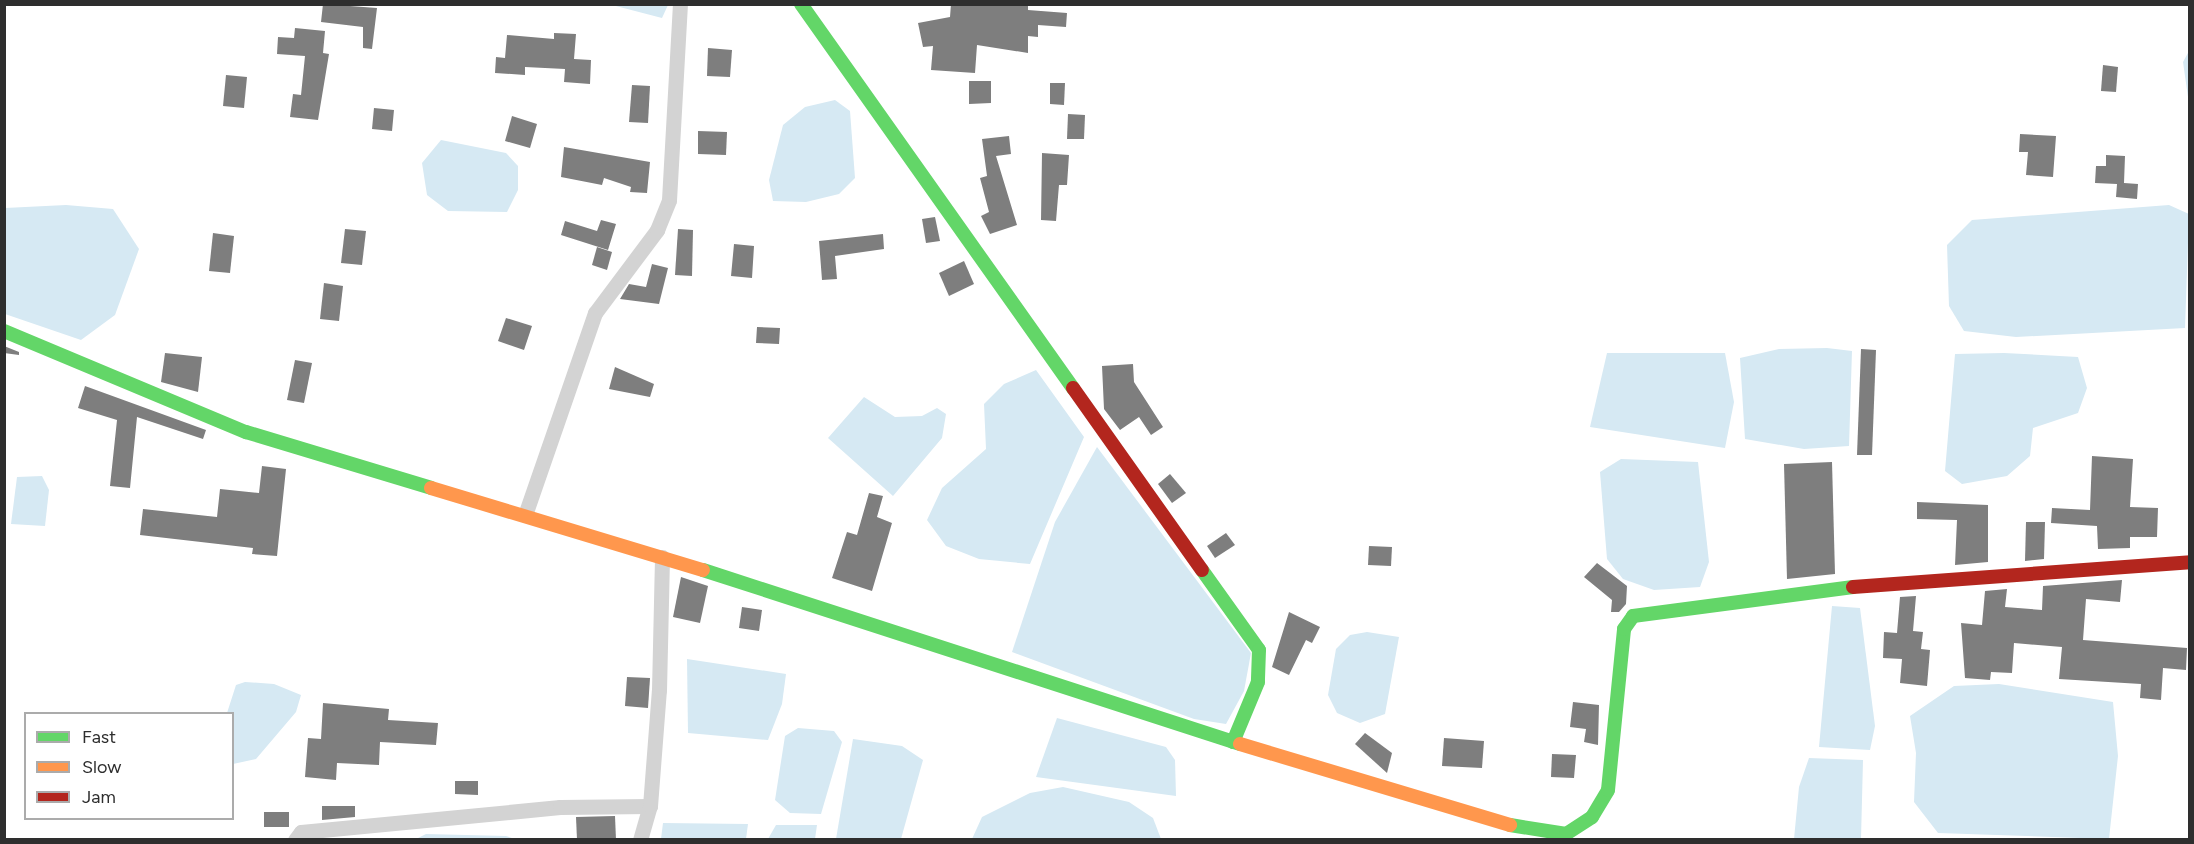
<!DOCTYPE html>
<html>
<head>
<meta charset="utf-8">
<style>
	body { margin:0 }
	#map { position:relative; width:2194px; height:844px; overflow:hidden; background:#fff; font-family:Figtree,sans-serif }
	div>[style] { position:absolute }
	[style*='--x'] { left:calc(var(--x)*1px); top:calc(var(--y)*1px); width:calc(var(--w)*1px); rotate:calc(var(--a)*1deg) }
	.water>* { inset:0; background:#d6e9f3 }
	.building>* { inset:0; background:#7e7e7e }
	.street>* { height:15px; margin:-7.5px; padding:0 7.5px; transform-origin:7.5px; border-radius:7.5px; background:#d3d3d3 }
	.fast>* { height:14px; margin:-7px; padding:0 7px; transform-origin:7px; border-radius:7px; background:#63d668 }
	.slow>* { height:14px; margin:-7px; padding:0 7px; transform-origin:7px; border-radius:7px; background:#ff974d }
	.jam>* { height:14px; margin:-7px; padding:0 7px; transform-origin:7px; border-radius:7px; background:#b3261e }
	span { translate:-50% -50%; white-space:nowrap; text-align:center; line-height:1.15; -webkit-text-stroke:6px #fff; paint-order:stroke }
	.frame { position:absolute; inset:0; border:6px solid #2e2e2e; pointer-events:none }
	.legend { position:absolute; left:24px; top:712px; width:210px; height:108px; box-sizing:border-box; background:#fff; border:2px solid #ababab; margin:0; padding:8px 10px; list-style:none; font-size:18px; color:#2e2e2e }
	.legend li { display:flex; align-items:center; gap:12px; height:30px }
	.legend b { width:30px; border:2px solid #ababab }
</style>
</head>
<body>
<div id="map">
	<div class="water">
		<i style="clip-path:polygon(612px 5px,612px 4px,668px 5px,662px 18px)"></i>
		<i style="clip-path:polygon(2189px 51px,2190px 51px,2189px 104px,2183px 62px)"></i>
		<i style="clip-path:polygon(835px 100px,850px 111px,855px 178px,839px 194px,806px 202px,773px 201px,769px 180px,783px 125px,805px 107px)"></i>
		<i style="clip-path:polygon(441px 140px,506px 153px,518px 166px,518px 190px,507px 212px,448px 211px,427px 195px,422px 163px)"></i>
		<i style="clip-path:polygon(66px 205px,113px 209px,139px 249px,115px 315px,81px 340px,5px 314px,5px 208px)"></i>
		<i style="clip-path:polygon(2169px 205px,2189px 214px,2185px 328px,2016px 337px,1964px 331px,1949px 306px,1947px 245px,1972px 220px)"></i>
		<i style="clip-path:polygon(1827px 348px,1852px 351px,1849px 446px,1804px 449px,1745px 439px,1740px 358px,1779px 349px)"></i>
		<i style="clip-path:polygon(1607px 353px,1725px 353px,1734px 402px,1725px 448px,1590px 427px)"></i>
		<i style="clip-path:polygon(2004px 353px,2078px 357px,2087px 388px,2078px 413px,2033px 428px,2030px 456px,2007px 476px,1962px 484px,1945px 471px,1955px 354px)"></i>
		<i style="clip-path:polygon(1036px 370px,1084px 437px,1030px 564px,979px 559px,946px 546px,927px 520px,942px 488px,986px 449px,984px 404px,1004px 384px)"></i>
		<i style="clip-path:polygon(864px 397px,895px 417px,922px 416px,937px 408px,946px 414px,942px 438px,893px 496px,828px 438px)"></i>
		<i style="clip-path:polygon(1097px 447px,1251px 653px,1244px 691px,1226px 724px,1194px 719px,1012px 652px,1055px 522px)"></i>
		<i style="clip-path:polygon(1621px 459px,1698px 462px,1709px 562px,1700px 587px,1654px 590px,1623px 579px,1607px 559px,1600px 472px)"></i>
		<i style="clip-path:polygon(42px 476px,49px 490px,45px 526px,11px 524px,17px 477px)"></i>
		<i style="clip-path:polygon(1832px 606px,1860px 608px,1875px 726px,1870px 750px,1819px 747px)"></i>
		<i style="clip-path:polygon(1367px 632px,1399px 637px,1385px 714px,1360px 723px,1337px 713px,1328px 695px,1336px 649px,1350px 635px)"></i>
		<i style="clip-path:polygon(687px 659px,786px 674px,782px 704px,768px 740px,688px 733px)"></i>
		<i style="clip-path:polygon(245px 682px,274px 684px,301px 695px,296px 712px,256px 759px,233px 764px,232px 714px,227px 713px,236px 685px)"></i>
		<i style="clip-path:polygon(1999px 684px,2113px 702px,2118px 756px,2109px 839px,1938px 833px,1914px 802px,1916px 753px,1910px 716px,1954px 686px)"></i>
		<i style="clip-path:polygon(1057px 718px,1166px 747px,1175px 760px,1176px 796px,1036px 777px)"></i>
		<i style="clip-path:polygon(798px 728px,834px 731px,842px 742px,821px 814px,790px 813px,775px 800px,785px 736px)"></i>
		<i style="clip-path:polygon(853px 739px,902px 746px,923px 760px,901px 839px,836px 839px)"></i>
		<i style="clip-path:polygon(1809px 758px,1863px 760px,1861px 839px,1794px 839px,1799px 787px)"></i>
		<i style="clip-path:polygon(1063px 787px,1129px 802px,1153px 818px,1161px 839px,972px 839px,982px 817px,1030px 793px)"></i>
		<i style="clip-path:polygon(663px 823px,748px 824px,746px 839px,661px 839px)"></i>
		<i style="clip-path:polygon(776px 825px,817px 825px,815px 839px,768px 839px)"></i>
		<i style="clip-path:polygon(426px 834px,506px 836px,515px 839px,416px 839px)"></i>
	</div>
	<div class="building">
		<i style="clip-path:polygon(323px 4px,377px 8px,372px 49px,363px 48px,363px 27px,321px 22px)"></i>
		<i style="clip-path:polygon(951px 4px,1028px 4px,1028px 10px,1067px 13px,1066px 27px,1038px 25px,1038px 37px,1028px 36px,1028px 53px,977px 45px,975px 73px,931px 70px,933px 46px,923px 47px,918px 23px,950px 17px)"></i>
		<i style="clip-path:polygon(295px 28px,325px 31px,323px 53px,329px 54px,318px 120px,290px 117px,293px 94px,301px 95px,305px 56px,277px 54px,278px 37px,294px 38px)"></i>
		<i style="clip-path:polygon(554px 33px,576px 34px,574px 59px,591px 60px,590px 84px,564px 82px,565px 69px,525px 67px,525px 75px,495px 73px,496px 57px,505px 58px,507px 35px,554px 39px)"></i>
		<i style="clip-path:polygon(708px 48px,732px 50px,730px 77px,707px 76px)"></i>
		<i style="clip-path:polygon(2103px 65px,2118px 67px,2116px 92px,2101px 91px)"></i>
		<i style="clip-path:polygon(226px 75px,247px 77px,244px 108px,223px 106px)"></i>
		<i style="clip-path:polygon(969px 81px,991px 81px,991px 103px,969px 104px)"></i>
		<i style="clip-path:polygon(1050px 83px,1065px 83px,1064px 105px,1050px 104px)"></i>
		<i style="clip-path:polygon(632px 85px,650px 86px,648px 123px,629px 122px)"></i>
		<i style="clip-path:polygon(374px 108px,394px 110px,392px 131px,372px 129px)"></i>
		<i style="clip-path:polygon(1068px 114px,1085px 115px,1084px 139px,1067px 139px)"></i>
		<i style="clip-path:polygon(512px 116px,537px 124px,530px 148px,505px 141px)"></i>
		<i style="clip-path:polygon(698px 131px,727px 132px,726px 155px,698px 154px)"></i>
		<i style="clip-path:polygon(2020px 134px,2056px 136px,2053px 177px,2026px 175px,2028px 152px,2019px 152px)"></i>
		<i style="clip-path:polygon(1009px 136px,1011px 154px,996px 156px,1017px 225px,990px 234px,981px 216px,989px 212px,980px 178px,987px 176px,982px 139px)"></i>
		<i style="clip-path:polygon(564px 147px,650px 162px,647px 193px,630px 192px,631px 187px,604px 178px,602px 185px,561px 177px)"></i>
		<i style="clip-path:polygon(1042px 153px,1069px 155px,1067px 185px,1059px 185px,1056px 221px,1041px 220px)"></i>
		<i style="clip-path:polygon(2106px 155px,2125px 156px,2124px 183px,2138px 184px,2137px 199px,2116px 197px,2117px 184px,2095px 183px,2096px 166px,2106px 166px)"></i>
		<i style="clip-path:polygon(935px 217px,940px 241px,926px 243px,922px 219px)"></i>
		<i style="clip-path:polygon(601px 220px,616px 224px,608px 250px,561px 235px,565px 221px,597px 231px)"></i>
		<i style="clip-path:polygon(345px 229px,366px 231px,362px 265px,341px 263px)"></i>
		<i style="clip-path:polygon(678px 229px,693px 230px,692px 276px,675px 275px)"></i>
		<i style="clip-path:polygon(213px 233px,234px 236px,230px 273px,209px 271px)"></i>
		<i style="clip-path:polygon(883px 234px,884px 249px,835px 256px,837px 279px,822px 280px,819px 241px)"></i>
		<i style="clip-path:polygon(734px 244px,754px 246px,752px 278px,731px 276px)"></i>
		<i style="clip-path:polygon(597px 247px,612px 252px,607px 270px,592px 265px)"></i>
		<i style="clip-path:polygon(964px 261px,974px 284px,949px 296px,939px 273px)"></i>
		<i style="clip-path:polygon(652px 264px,668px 268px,659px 304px,620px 299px,629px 284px,646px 287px)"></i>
		<i style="clip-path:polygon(324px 283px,343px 286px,339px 321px,320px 319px)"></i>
		<i style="clip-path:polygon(506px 318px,532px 326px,524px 350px,498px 341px)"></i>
		<i style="clip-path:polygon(757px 327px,780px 328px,779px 344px,756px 343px)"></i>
		<i style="clip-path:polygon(4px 346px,19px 352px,19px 355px,4px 353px)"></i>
		<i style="clip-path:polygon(1861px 349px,1876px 350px,1872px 455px,1857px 455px)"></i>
		<i style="clip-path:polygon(165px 353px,202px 357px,198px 392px,161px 382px)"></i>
		<i style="clip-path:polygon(295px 360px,312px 363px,304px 403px,287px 400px)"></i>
		<i style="clip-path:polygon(1133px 364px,1134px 382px,1163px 427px,1151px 435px,1139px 417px,1120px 430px,1104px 409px,1102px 366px)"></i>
		<i style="clip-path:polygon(615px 367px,654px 384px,650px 397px,609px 389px)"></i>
		<i style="clip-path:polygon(85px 386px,206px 430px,203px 439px,137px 417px,130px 488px,110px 486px,117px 420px,78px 408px)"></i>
		<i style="clip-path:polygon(2092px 456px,2133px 459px,2130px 507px,2158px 508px,2157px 537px,2130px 537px,2130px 548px,2098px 549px,2097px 526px,2051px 523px,2052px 508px,2090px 510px)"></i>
		<i style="clip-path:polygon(1832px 462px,1835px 574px,1787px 579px,1784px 464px)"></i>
		<i style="clip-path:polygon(262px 466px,286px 469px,277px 556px,252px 554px,253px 548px,140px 535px,143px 509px,217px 517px,220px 489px,259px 493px)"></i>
		<i style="clip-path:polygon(1170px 474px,1186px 493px,1172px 503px,1158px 484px)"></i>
		<i style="clip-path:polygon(869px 493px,883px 496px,877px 517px,892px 523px,872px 591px,832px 578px,847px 532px,857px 535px)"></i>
		<i style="clip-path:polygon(1917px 502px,1988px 505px,1988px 562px,1955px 565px,1957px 520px,1917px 519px)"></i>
		<i style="clip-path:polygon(2026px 522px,2045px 522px,2044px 559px,2025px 561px)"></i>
		<i style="clip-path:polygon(1226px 533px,1235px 545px,1215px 558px,1207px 546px)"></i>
		<i style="clip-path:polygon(1369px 546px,1392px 547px,1391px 566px,1368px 565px)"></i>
		<i style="clip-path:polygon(1597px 563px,1627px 586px,1626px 604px,1619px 612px,1611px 612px,1612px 600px,1584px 577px)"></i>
		<i style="clip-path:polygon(681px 577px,708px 586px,700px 623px,673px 617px)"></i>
		<i style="clip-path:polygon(2122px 580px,2120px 602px,2086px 599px,2083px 640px,2187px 648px,2186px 670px,2163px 668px,2161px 700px,2140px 698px,2141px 684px,2059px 679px,2062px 647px,2014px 643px,2012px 673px,1991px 672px,1990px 680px,1965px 678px,1961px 623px,1982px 625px,1985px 591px,2007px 589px,2005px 607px,2042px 610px,2043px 586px)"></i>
		<i style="clip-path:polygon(1916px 596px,1913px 631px,1923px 632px,1921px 649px,1930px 650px,1927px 686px,1900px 683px,1902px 659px,1883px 658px,1884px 632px,1897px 633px,1900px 597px)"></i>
		<i style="clip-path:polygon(742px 607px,762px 610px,759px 631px,739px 628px)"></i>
		<i style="clip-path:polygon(1289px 612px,1320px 627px,1312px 643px,1306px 640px,1289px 675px,1272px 667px)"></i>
		<i style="clip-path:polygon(627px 677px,650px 678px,648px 708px,625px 706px)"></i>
		<i style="clip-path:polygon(1573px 702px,1599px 705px,1598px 745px,1584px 742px,1586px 729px,1570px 727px)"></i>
		<i style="clip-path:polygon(323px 703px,389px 709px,388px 720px,438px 723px,436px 745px,380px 742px,379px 765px,337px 763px,336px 780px,305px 777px,308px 738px,321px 739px)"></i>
		<i style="clip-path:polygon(1365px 733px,1392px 753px,1387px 773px,1355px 744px)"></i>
		<i style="clip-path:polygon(1444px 738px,1484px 741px,1482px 768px,1442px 766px)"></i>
		<i style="clip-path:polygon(1552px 754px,1576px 755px,1574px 778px,1551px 777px)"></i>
		<i style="clip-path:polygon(455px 781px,478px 781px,478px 795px,455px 794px)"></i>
		<i style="clip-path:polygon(322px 806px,355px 806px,355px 817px,322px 820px)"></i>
		<i style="clip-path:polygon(264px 812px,289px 812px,289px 827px,264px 827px)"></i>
		<i style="clip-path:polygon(615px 816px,616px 840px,577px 840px,576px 817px)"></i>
	</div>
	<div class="street">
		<i style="--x:525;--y:515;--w:214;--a:-70.9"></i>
		<i style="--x:595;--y:313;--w:104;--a:-53.2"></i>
		<i style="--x:657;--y:230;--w:32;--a:-68"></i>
		<i style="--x:669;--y:200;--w:196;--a:-86.8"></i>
		<i style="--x:295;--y:840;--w:10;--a:-53"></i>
		<i style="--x:301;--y:832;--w:260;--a:-5.5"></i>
		<i style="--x:560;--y:807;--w:90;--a:-0.6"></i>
		<i style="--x:640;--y:840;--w:35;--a:-74"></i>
		<i style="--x:650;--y:806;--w:116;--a:-85.6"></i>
		<i style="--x:659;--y:690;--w:133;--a:-88.7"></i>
	</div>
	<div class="fast">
		<i style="--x:801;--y:4;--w:471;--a:54.7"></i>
		<i style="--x:4;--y:331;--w:262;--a:22.7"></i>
		<i style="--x:246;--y:432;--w:193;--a:16.8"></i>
		<i style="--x:703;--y:570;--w:564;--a:17.95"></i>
		<i style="--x:1202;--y:570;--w:98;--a:54.5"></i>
		<i style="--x:1259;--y:650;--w:32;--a:92"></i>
		<i style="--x:1258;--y:682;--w:65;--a:112.6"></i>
		<i style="--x:1510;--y:825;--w:57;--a:9.1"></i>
		<i style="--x:1566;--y:834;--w:31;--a:-33"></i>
		<i style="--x:1592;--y:817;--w:31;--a:-59"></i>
		<i style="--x:1608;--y:790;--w:162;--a:-84.3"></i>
		<i style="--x:1624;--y:629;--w:16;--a:-55"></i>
		<i style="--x:1633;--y:616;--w:222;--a:-7.5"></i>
	</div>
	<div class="slow">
		<i style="--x:431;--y:488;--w:284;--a:16.8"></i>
		<i style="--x:1240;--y:744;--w:282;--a:16.7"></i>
	</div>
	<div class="jam">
		<i style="--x:1073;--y:388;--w:223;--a:54.7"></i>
		<i style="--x:1853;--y:587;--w:338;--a:-4.2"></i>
	</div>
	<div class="frame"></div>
	<ul class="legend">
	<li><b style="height:8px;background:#63d668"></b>Fast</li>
	<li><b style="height:8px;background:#ff974d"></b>Slow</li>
	<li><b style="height:8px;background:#b3261e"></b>Jam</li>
	</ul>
</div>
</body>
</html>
